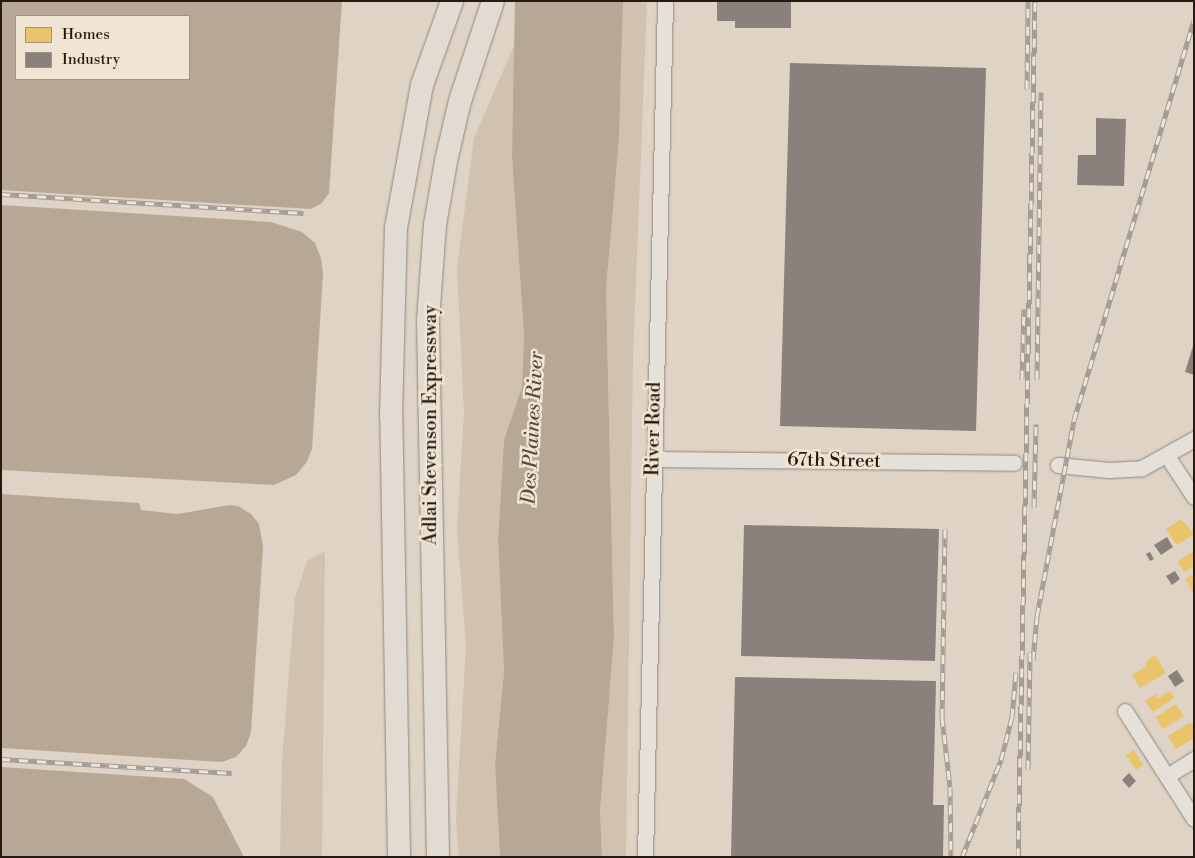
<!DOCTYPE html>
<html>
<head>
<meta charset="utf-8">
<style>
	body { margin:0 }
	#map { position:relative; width:1195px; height:858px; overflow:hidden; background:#ded3c4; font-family:"Libre Bodoni",serif }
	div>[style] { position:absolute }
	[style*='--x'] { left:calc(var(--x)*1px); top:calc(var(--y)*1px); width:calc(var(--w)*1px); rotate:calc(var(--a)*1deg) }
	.green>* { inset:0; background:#d1c2af }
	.water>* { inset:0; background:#b7a895 }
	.homes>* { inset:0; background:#e9c46a }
	.industry>* { inset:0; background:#8a817c }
	.roads { filter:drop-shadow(0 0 1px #8f877e) drop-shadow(0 0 1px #8f877e) }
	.minor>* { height:15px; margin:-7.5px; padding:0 7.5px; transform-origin:7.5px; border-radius:7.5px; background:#e5e0d8 }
	.highway>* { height:22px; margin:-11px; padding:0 11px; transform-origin:11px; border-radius:11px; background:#e1dbd2 }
	.rail>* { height:5px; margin-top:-2.5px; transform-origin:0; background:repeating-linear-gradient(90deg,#f0e4d2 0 9px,#a29d96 0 18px); box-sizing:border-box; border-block:1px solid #a29d96 }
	span { translate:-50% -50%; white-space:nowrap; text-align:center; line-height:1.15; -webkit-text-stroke:5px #f0e4d2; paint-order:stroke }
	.street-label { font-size:19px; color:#261914 }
	.water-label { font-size:20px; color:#594b40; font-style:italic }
	.frame { position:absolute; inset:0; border:2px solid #261914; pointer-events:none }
	.legend { position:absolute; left:15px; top:15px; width:175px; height:65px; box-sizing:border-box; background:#f0e4d2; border:1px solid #9f9386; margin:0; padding:6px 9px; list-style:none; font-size:15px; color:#261914 }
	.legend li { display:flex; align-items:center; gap:10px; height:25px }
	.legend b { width:25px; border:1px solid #9f9386 }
</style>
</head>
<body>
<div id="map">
	<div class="green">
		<i style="clip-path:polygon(623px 1px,647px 1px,633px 357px,626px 857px,602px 857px,600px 811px,614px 638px,606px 289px,619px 140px)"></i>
		<i style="clip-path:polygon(516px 41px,512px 157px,524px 334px,522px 387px,504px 440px,498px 540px,504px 672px,495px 764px,500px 857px,459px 857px,456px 818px,466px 645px,457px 529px,464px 413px,457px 269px,474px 138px)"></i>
		<i style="clip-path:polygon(325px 551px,322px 857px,280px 857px,282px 761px,295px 598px,307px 561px)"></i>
	</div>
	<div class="water">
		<i style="clip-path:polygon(evenodd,1px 1px,342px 1px,329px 193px,322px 203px,311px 209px,1px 190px,1px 1px,16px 16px,189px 16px,189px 79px,16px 79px,16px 16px)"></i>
		<i style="clip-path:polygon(515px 1px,623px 1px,619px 140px,606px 289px,614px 638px,600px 811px,602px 857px,500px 857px,495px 764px,504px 672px,498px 540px,504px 440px,522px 387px,524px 334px,512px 157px)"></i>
		<i style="clip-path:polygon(1px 205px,271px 222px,302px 232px,315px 243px,321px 258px,323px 273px,312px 449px,306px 463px,296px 475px,274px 485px,1px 470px)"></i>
		<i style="clip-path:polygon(1px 494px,139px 503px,141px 510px,178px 514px,229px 505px,238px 506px,251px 514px,259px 524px,263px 546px,251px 732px,246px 746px,236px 757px,222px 762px,1px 748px)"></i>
		<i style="clip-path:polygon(1px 767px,184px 779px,213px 797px,244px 857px,1px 857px)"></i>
	</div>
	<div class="homes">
		<i style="clip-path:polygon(1181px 519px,1194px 534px,1177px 545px,1166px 529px)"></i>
		<i style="clip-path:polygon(1194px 551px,1194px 566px,1184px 572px,1177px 562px)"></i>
		<i style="clip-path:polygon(1194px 574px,1194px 594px,1185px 579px)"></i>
		<i style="clip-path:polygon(1155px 655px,1166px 673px,1140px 688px,1132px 675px,1147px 666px,1145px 662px)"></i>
		<i style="clip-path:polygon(1170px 691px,1174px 698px,1153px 712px,1145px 701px,1156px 694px,1158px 698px)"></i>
		<i style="clip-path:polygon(1176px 704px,1184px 716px,1163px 729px,1156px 717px)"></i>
		<i style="clip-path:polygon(1189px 723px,1194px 724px,1194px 738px,1176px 749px,1168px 736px)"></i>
		<i style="clip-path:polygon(1134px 750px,1143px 765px,1136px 770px,1126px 755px)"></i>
	</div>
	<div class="industry">
		<i style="clip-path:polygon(717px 1px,791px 1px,791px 28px,735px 28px,735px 21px,717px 21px)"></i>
		<i style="clip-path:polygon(790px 63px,986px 68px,976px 431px,780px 426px)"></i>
		<i style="clip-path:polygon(1096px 118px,1126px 119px,1124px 186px,1077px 185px,1078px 155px,1096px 155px)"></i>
		<i style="clip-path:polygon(1193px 346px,1194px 346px,1194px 375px,1185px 372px)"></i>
		<i style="clip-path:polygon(744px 525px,939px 529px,935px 661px,741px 656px)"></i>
		<i style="clip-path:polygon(1167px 537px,1173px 547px,1161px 555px,1154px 545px)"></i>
		<i style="clip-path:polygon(1150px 552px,1154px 559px,1150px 561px,1146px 554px)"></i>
		<i style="clip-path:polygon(1175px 571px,1180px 579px,1172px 585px,1166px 576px)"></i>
		<i style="clip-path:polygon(1177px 670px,1184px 681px,1175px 687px,1168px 676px)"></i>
		<i style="clip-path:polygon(735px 677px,936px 681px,933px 805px,944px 805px,943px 857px,731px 857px)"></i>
		<i style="clip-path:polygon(1129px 773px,1136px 781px,1129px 788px,1122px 780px)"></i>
	</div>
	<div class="roads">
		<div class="minor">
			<i style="--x:1167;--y:456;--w:49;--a:56.6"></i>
			<i style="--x:653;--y:459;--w:361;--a:0.6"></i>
			<i style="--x:1058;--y:465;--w:51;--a:5.6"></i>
			<i style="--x:1109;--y:470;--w:33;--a:-3"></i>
			<i style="--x:1142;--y:468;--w:60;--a:-29.1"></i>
			<i style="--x:1125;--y:711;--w:128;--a:57.4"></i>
			<i style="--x:1167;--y:776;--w:32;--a:-32"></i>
			<i style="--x:645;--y:857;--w:856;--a:-88.66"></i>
		</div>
		<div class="highway">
			<i style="--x:399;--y:857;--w:441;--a:-91"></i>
			<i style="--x:391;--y:416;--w:188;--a:-88.5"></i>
			<i style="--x:396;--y:228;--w:145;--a:-79.7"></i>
			<i style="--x:422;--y:85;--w:89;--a:-70.3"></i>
			<i style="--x:438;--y:857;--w:537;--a:-91.07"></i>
			<i style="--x:428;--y:320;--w:95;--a:-85.8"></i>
			<i style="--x:435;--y:225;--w:65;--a:-80.2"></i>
			<i style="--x:446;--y:161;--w:62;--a:-76.9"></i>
			<i style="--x:460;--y:101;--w:105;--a:-71.7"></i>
		</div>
	</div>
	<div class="rail">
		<i style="--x:1027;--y:89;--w:88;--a:-89.3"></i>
		<i style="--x:1;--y:194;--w:303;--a:3.6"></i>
		<i style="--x:1022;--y:379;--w:70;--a:-88.4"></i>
		<i style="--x:1037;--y:379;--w:287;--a:-89.2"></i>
		<i style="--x:1034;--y:507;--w:83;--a:-88.6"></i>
		<i style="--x:945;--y:529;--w:188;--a:90.9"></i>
		<i style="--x:942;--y:717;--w:70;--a:83.5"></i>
		<i style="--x:950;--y:787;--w:70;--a:89.2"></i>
		<i style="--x:1033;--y:660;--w:44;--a:-84.8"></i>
		<i style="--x:1037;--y:616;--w:199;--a:-79.3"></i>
		<i style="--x:1074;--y:420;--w:417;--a:-73.3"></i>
		<i style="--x:1;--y:759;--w:231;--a:3.5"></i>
		<i style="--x:1028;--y:769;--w:117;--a:-89"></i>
		<i style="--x:962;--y:857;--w:105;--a:-68.1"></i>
		<i style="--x:1001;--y:760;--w:44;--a:-75.7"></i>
		<i style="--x:1012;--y:717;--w:45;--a:-84.9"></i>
		<i style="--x:1018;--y:857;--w:856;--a:-88.86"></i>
	</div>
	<div class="street-label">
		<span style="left:431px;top:425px;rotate:-90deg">Adlai Stevenson Expressway</span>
		<span style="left:654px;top:429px;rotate:-89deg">River Road</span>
		<span style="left:834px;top:461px;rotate:1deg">67th Street</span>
	</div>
	<div class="water-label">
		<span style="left:533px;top:428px;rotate:-87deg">Des Plaines River</span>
	</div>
	<div class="frame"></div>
	<ul class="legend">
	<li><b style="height:14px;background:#e9c46a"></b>Homes</li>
	<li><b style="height:14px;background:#8a817c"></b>Industry</li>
	</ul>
</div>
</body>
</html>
